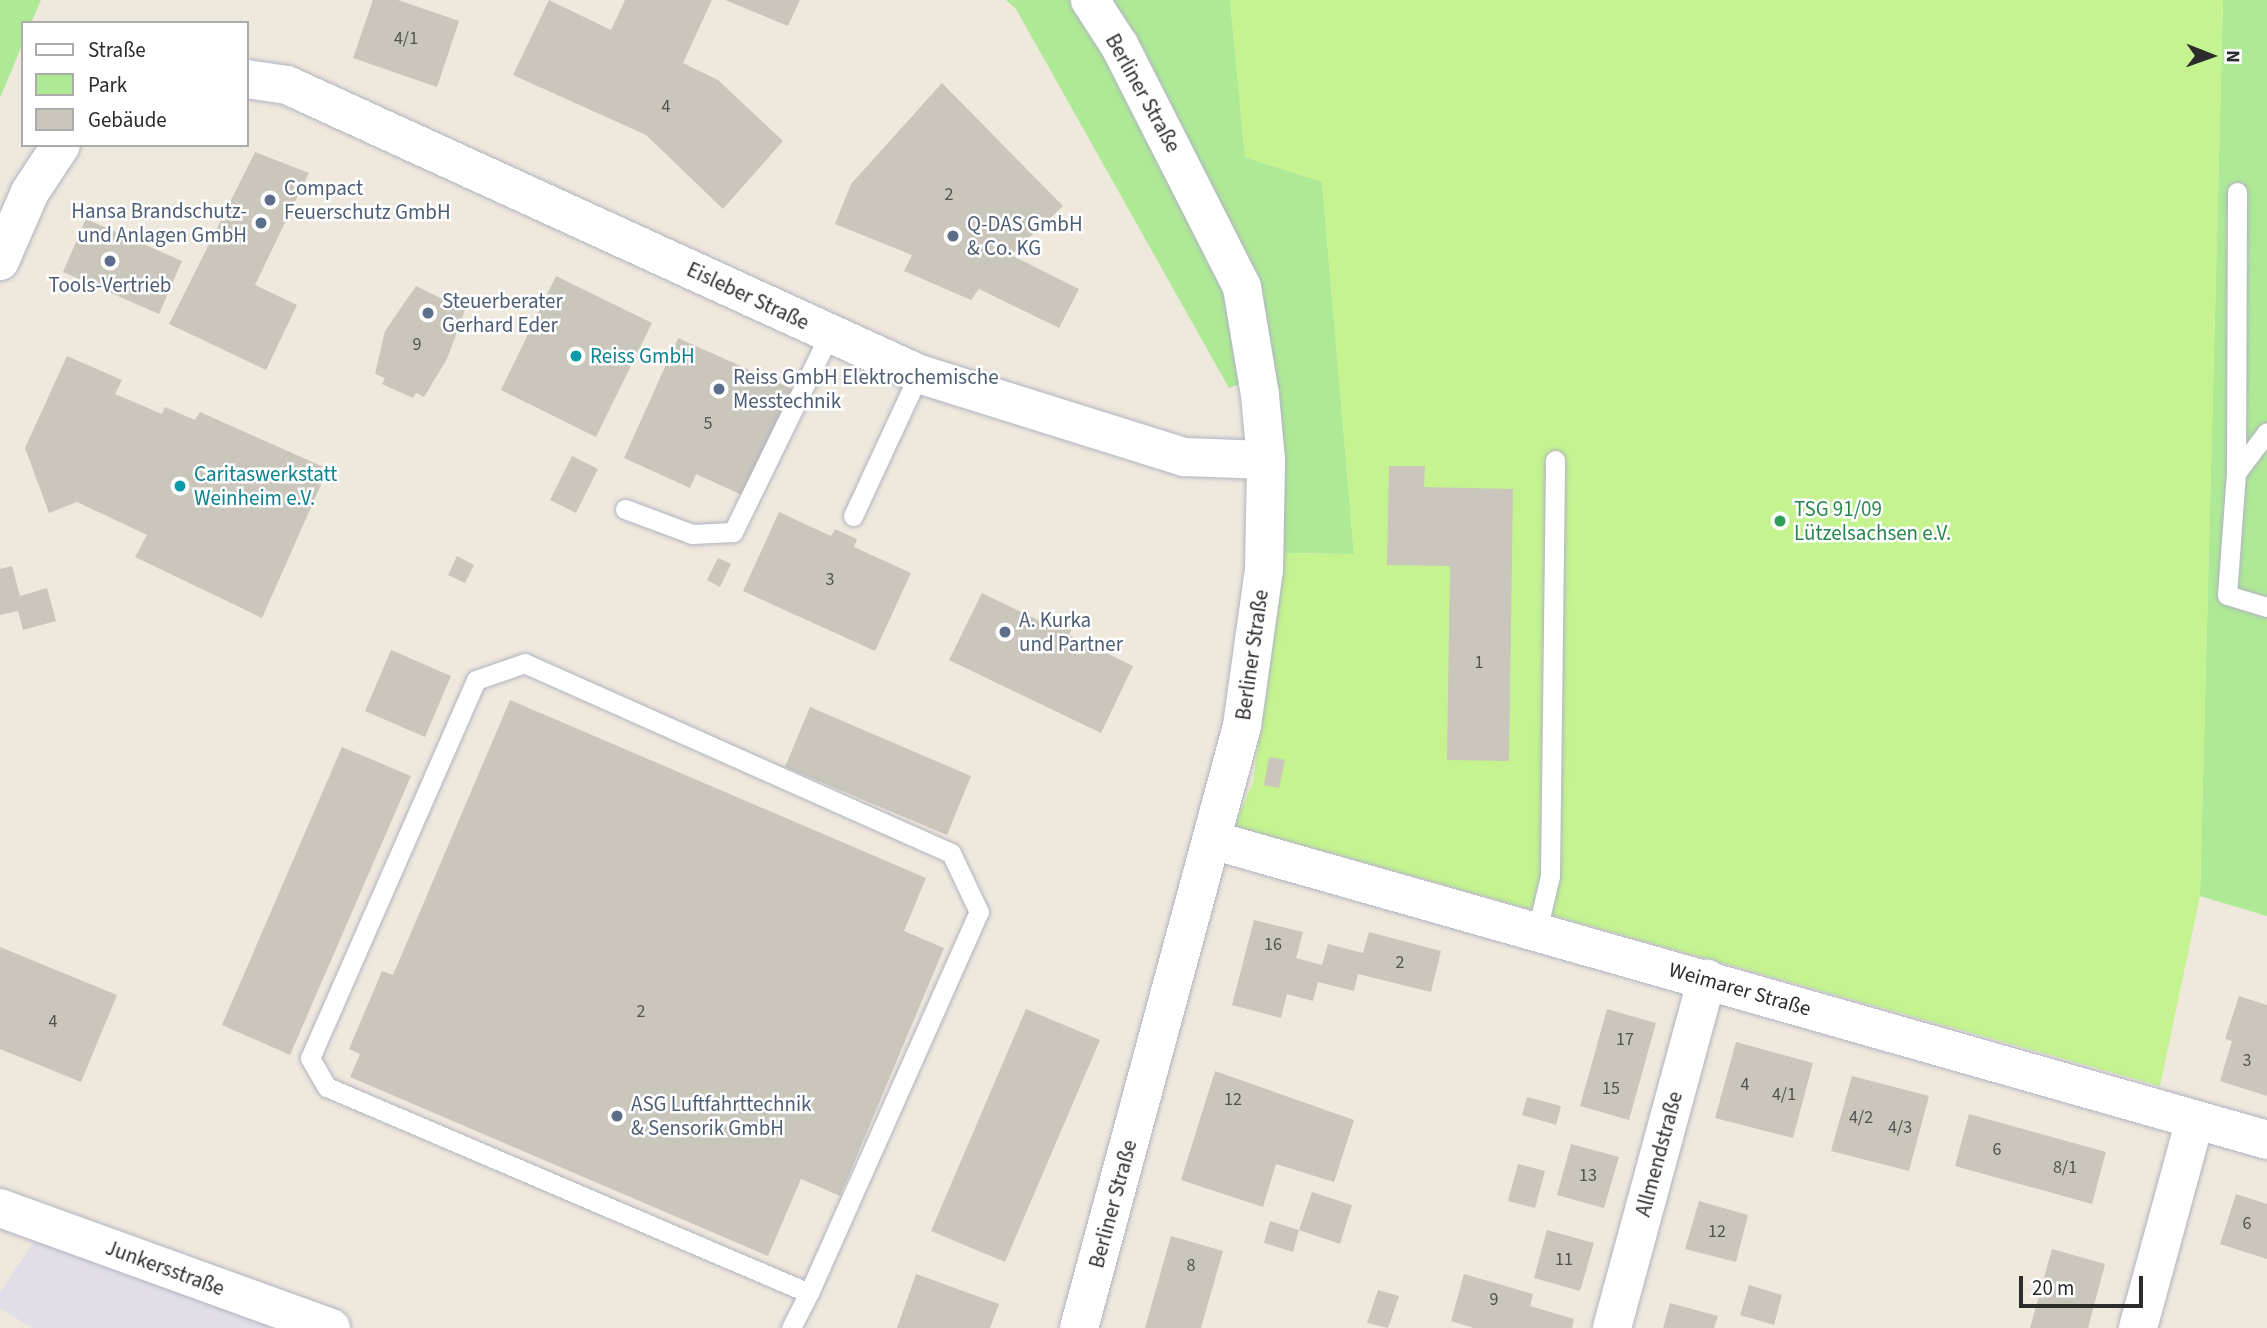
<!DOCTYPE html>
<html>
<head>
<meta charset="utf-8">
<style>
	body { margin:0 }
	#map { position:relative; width:2267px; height:1328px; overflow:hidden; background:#efe8dd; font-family:"Source Sans 3",sans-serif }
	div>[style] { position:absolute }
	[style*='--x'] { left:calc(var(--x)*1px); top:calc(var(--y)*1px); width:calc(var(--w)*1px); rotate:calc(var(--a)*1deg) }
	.industrial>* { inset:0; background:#e1dee7 }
	.green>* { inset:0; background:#aeea95 }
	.pitch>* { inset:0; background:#c4f390 }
	.building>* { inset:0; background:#cac6bc }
	.roads { filter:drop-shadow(0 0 2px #b1b3c1) drop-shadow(0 0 2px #b1b3c1) }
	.lane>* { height:19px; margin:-9.5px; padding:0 9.5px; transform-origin:9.5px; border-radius:9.5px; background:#fff }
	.street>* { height:38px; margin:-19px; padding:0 19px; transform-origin:19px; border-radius:19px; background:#fff }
	.dots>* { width:19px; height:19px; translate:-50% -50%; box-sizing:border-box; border:4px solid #fff; border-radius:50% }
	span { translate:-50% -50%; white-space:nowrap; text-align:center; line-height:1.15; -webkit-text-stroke:5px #fff; paint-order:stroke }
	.number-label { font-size:18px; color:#545250 }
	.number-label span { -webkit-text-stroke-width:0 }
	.street-label { font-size:21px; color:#2c2c2c }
	.service-label { font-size:21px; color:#4e5e75 }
	.left { translate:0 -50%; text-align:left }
	.right { translate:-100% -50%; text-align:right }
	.culture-label { font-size:21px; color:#0d838f }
	.leisure-label { font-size:21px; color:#27864d }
	.legend { position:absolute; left:21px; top:21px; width:228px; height:126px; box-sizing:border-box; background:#fff; border:2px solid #ababab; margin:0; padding:9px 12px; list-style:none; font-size:21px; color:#2c2c2c }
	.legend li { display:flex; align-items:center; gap:14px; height:35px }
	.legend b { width:35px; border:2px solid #ababab }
	.north { position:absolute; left:2176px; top:21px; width:70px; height:70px; -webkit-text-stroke:5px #fff; paint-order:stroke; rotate:91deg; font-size:19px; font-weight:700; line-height:28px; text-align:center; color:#2c2c2c }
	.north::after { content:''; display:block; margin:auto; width:24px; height:32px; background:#2c2c2c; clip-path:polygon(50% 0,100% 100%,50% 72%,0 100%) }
	.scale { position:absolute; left:2019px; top:1276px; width:124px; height:32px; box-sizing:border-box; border:4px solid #2c2c2c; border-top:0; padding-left:9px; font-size:21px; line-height:24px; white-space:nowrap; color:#2c2c2c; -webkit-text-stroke:5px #fff; paint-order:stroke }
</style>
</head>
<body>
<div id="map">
	<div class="industrial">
		<i style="clip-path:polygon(35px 1240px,279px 1328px,32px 1328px,0 1308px,0 1292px)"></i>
	</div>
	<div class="green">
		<i style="clip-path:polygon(0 0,41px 0,31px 23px,23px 23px,23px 43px,0 98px)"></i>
		<i style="clip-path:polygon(1006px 0,1230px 0,1245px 157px,1322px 182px,1354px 554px,1283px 553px,1268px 374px,1229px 388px,1016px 9px)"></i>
		<i style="clip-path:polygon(2223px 0,2267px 0,2267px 916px,2200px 896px)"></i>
	</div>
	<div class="pitch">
		<i style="clip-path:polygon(1230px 0,2223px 0,2200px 896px,2160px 1086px,1234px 826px,1253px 782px,1283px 553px,1354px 554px,1322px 182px,1245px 157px)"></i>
	</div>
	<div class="building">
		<i style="clip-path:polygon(373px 0,398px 0,459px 21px,437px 87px,353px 58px)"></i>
		<i style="clip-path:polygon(549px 0,611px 30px,625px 0,712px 0,683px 63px,718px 80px,783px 141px,723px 209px,646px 135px,513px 75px)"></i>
		<i style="clip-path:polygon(725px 0,800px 0,788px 26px)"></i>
		<i style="clip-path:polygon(942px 83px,1063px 206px,1011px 255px,1079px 289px,1059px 328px,979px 289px,971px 300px,904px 271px,912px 255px,835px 224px,851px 184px)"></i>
		<i style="clip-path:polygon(255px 152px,309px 173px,255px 285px,297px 305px,266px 370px,169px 324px)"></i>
		<i style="clip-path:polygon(86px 219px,182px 261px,159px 314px,63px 272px)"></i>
		<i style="clip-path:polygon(556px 276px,652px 323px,596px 437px,501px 390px)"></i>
		<i style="clip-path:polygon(416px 286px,465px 310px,447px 359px,424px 397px,416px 393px,413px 398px,382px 384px,385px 378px,375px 374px,385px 331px)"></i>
		<i style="clip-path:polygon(678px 338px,792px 389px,744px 496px,696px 474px,690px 488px,624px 458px)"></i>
		<i style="clip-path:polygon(67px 356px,122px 380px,115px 394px,162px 414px,165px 407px,195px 420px,200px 412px,328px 469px,262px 618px,135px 557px,147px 535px,77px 502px,49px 513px,25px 448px)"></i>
		<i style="clip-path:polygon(572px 456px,598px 469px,576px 513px,550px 500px)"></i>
		<i style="clip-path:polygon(1389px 466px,1425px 466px,1424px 487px,1513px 489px,1509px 761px,1447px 760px,1450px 566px,1387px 565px)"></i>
		<i style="clip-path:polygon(779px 512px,831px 536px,835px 529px,857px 539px,854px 547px,911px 573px,875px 651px,743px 591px)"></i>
		<i style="clip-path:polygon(457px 556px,474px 565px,465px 583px,448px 575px)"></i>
		<i style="clip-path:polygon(718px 558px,731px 564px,720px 587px,707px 580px)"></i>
		<i style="clip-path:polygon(12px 566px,20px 596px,47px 588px,56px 621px,23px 630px,18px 611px,0 615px,0 569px)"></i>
		<i style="clip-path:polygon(982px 593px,1044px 623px,1049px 613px,1074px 625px,1069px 635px,1133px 666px,1101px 733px,949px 660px)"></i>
		<i style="clip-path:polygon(391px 650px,451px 676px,425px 737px,365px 711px)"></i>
		<i style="clip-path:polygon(510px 700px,926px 878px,904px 931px,944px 948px,840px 1196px,801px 1179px,768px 1256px,350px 1077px,360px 1054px,349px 1049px,382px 971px,393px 975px)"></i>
		<i style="clip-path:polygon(810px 707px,971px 776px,947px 835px,785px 767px)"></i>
		<i style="clip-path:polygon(342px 747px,411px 776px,290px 1055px,222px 1025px)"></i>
		<i style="clip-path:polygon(1269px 757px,1285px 760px,1279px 788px,1264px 785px)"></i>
		<i style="clip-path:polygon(1254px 920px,1303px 932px,1296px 958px,1322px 965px,1328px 944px,1363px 953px,1369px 932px,1441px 951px,1431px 992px,1358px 974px,1354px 991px,1318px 982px,1313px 1001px,1287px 994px,1281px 1018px,1232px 1005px)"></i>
		<i style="clip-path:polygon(0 947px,117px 995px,81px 1082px,0 1049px)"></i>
		<i style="clip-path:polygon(2239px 996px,2267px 1005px,2267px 1096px,2220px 1081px,2232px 1041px,2225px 1039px)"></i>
		<i style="clip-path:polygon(1026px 1009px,1100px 1040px,1005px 1262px,931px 1231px)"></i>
		<i style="clip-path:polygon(1607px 1009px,1656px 1023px,1629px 1120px,1580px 1106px)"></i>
		<i style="clip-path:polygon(1736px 1042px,1813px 1063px,1793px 1138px,1715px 1118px)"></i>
		<i style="clip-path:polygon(1215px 1071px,1354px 1120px,1334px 1182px,1276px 1164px,1263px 1207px,1181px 1180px)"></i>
		<i style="clip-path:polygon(1852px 1076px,1929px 1096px,1909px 1171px,1831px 1151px)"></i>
		<i style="clip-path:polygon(1527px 1097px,1561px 1106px,1556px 1125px,1522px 1115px)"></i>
		<i style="clip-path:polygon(1969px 1114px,2106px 1152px,2092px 1204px,1955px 1166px)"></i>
		<i style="clip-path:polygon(1571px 1144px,1619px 1157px,1604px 1208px,1557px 1195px)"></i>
		<i style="clip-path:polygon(1518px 1164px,1545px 1171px,1535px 1208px,1508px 1201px)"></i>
		<i style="clip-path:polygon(1312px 1192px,1352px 1205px,1340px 1244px,1299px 1230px)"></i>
		<i style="clip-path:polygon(2236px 1194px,2267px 1204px,2267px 1259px,2220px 1244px)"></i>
		<i style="clip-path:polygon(1699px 1201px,1748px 1215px,1736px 1262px,1685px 1249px)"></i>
		<i style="clip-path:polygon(1270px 1221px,1299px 1230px,1293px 1252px,1264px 1243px)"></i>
		<i style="clip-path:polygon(1547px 1230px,1594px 1243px,1580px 1291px,1534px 1278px)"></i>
		<i style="clip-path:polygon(1171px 1236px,1223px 1251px,1201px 1328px,1145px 1328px)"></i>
		<i style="clip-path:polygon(2052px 1249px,2105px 1264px,2088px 1328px,2030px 1328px)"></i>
		<i style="clip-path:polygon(916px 1274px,999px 1304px,990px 1328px,897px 1328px)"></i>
		<i style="clip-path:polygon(1464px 1274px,1533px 1294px,1530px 1306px,1574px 1319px,1572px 1328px,1474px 1328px,1451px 1321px)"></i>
		<i style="clip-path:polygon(1749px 1285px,1782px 1295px,1774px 1325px,1740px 1315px)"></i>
		<i style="clip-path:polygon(1378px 1290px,1399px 1296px,1388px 1328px,1367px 1323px)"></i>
		<i style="clip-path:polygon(1670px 1303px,1718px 1316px,1714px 1328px,1663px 1328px)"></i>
	</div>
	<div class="roads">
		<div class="lane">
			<i style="--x:2237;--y:192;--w:281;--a:90.2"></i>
			<i style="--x:2236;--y:473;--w:122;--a:94.2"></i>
			<i style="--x:2227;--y:595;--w:42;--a:16.7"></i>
			<i style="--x:2236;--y:473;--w:51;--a:-52.9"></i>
			<i style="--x:625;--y:509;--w:72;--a:20.5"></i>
			<i style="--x:692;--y:534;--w:41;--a:-2.8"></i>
			<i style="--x:733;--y:532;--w:221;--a:-64"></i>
			<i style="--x:853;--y:516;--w:157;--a:-65.1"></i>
			<i style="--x:1537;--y:931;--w:57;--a:-76.7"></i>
			<i style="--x:1550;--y:876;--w:416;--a:-89.3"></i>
			<i style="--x:791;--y:1328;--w:39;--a:-63"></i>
			<i style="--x:809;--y:1293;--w:417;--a:-66"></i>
			<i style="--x:979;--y:912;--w:65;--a:-115.4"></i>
			<i style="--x:951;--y:853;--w:466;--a:-156"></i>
			<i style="--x:525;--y:663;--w:52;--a:160.9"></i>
			<i style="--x:476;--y:680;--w:413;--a:113.7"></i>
			<i style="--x:310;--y:1058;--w:34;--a:60"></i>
			<i style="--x:327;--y:1087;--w:524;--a:23.14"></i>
		</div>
		<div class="street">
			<i style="--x:247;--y:79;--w:40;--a:8.5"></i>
			<i style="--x:287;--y:85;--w:695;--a:24.57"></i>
			<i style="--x:919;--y:374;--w:278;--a:17.4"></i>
			<i style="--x:1184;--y:457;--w:82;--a:2.1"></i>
			<i style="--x:0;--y:261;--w:75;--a:-66.5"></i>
			<i style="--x:30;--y:192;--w:56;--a:-56.6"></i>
			<i style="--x:1212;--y:840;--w:1097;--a:15.87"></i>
			<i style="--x:0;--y:1208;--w:352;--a:19.9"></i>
			<i style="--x:1079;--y:1328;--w:624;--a:-74.85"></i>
			<i style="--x:1242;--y:726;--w:159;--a:-82"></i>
			<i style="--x:1264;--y:569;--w:109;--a:-88.9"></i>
			<i style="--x:1266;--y:460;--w:65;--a:-95.3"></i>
			<i style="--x:1260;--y:395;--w:109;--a:-99.5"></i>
			<i style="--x:1242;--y:287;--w:271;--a:-116.9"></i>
			<i style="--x:1119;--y:45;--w:54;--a:-122.8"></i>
			<i style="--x:1612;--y:1328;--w:362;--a:-74.8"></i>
			<i style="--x:2138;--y:1328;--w:216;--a:-74.7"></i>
		</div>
	</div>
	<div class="dots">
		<i style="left:270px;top:200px;background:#5c6f8a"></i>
		<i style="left:261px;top:223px;background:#5c6f8a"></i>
		<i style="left:953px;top:236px;background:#5c6f8a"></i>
		<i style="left:110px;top:261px;background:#5c6f8a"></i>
		<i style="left:428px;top:313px;background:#5c6f8a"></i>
		<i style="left:576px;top:356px;background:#0f9aa8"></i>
		<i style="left:719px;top:389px;background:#5c6f8a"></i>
		<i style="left:180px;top:486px;background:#0f9aa8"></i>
		<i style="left:1780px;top:521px;background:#2e9e5b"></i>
		<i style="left:1005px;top:632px;background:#5c6f8a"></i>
		<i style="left:617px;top:1116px;background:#5c6f8a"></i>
	</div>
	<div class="number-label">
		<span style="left:406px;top:39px">4/1</span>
		<span style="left:666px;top:107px">4</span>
		<span style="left:949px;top:195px">2</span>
		<span style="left:417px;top:345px">9</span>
		<span style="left:708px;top:424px">5</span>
		<span style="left:830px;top:580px">3</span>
		<span style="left:1479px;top:663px">1</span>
		<span style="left:1273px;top:945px">16</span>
		<span style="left:1400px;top:963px">2</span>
		<span style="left:641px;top:1012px">2</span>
		<span style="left:53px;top:1022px">4</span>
		<span style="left:1625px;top:1040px">17</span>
		<span style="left:2247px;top:1061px">3</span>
		<span style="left:1745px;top:1085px">4</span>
		<span style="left:1611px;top:1089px">15</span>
		<span style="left:1784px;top:1095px">4/1</span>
		<span style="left:1233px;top:1100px">12</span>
		<span style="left:1861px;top:1118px">4/2</span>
		<span style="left:1900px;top:1128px">4/3</span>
		<span style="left:1997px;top:1150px">6</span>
		<span style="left:2065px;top:1168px">8/1</span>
		<span style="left:1588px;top:1176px">13</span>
		<span style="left:2247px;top:1224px">6</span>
		<span style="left:1717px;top:1232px">12</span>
		<span style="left:1564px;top:1260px">11</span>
		<span style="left:1191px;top:1266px">8</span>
		<span style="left:1494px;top:1300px">9</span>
	</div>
	<div class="street-label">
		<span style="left:1143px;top:93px;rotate:61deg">Berliner Straße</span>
		<span style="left:748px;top:296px;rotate:25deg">Eisleber Straße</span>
		<span style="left:1252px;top:655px;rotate:-82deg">Berliner Straße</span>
		<span style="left:1740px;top:989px;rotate:16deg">Weimarer Straße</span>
		<span style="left:1659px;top:1154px;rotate:-75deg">Allmendstraße</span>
		<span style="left:1113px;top:1204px;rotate:-75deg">Berliner Straße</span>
		<span style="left:165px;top:1268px;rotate:20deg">Junkersstraße</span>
	</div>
	<div class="service-label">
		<span class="left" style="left:284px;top:200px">Compact<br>Feuerschutz GmbH</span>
		<span class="right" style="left:247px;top:223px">Hansa Brandschutz-<br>und Anlagen GmbH</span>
		<span class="left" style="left:967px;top:236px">Q-DAS GmbH<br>&amp; Co. KG</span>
		<span style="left:110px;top:285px">Tools-Vertrieb</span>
		<span class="left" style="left:442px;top:313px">Steuerberater<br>Gerhard Eder</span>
		<span class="left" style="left:733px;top:389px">Reiss GmbH Elektrochemische<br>Messtechnik</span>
		<span class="left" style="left:1019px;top:632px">A. Kurka<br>und Partner</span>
		<span class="left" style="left:631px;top:1116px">ASG Luftfahrttechnik<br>&amp; Sensorik GmbH</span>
	</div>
	<div class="culture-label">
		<span class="left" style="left:590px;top:356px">Reiss GmbH</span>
		<span class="left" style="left:194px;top:486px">Caritaswerkstatt<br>Weinheim e.V.</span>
	</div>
	<div class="leisure-label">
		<span class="left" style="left:1794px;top:521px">TSG 91/09<br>Lützelsachsen e.V.</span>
	</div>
	<ul class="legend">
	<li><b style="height:9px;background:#fff"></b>Straße</li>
	<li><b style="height:19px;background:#aeea95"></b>Park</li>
	<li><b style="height:19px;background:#cac6bc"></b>Gebäude</li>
	</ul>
	<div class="north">N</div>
	<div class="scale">20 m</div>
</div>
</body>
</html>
